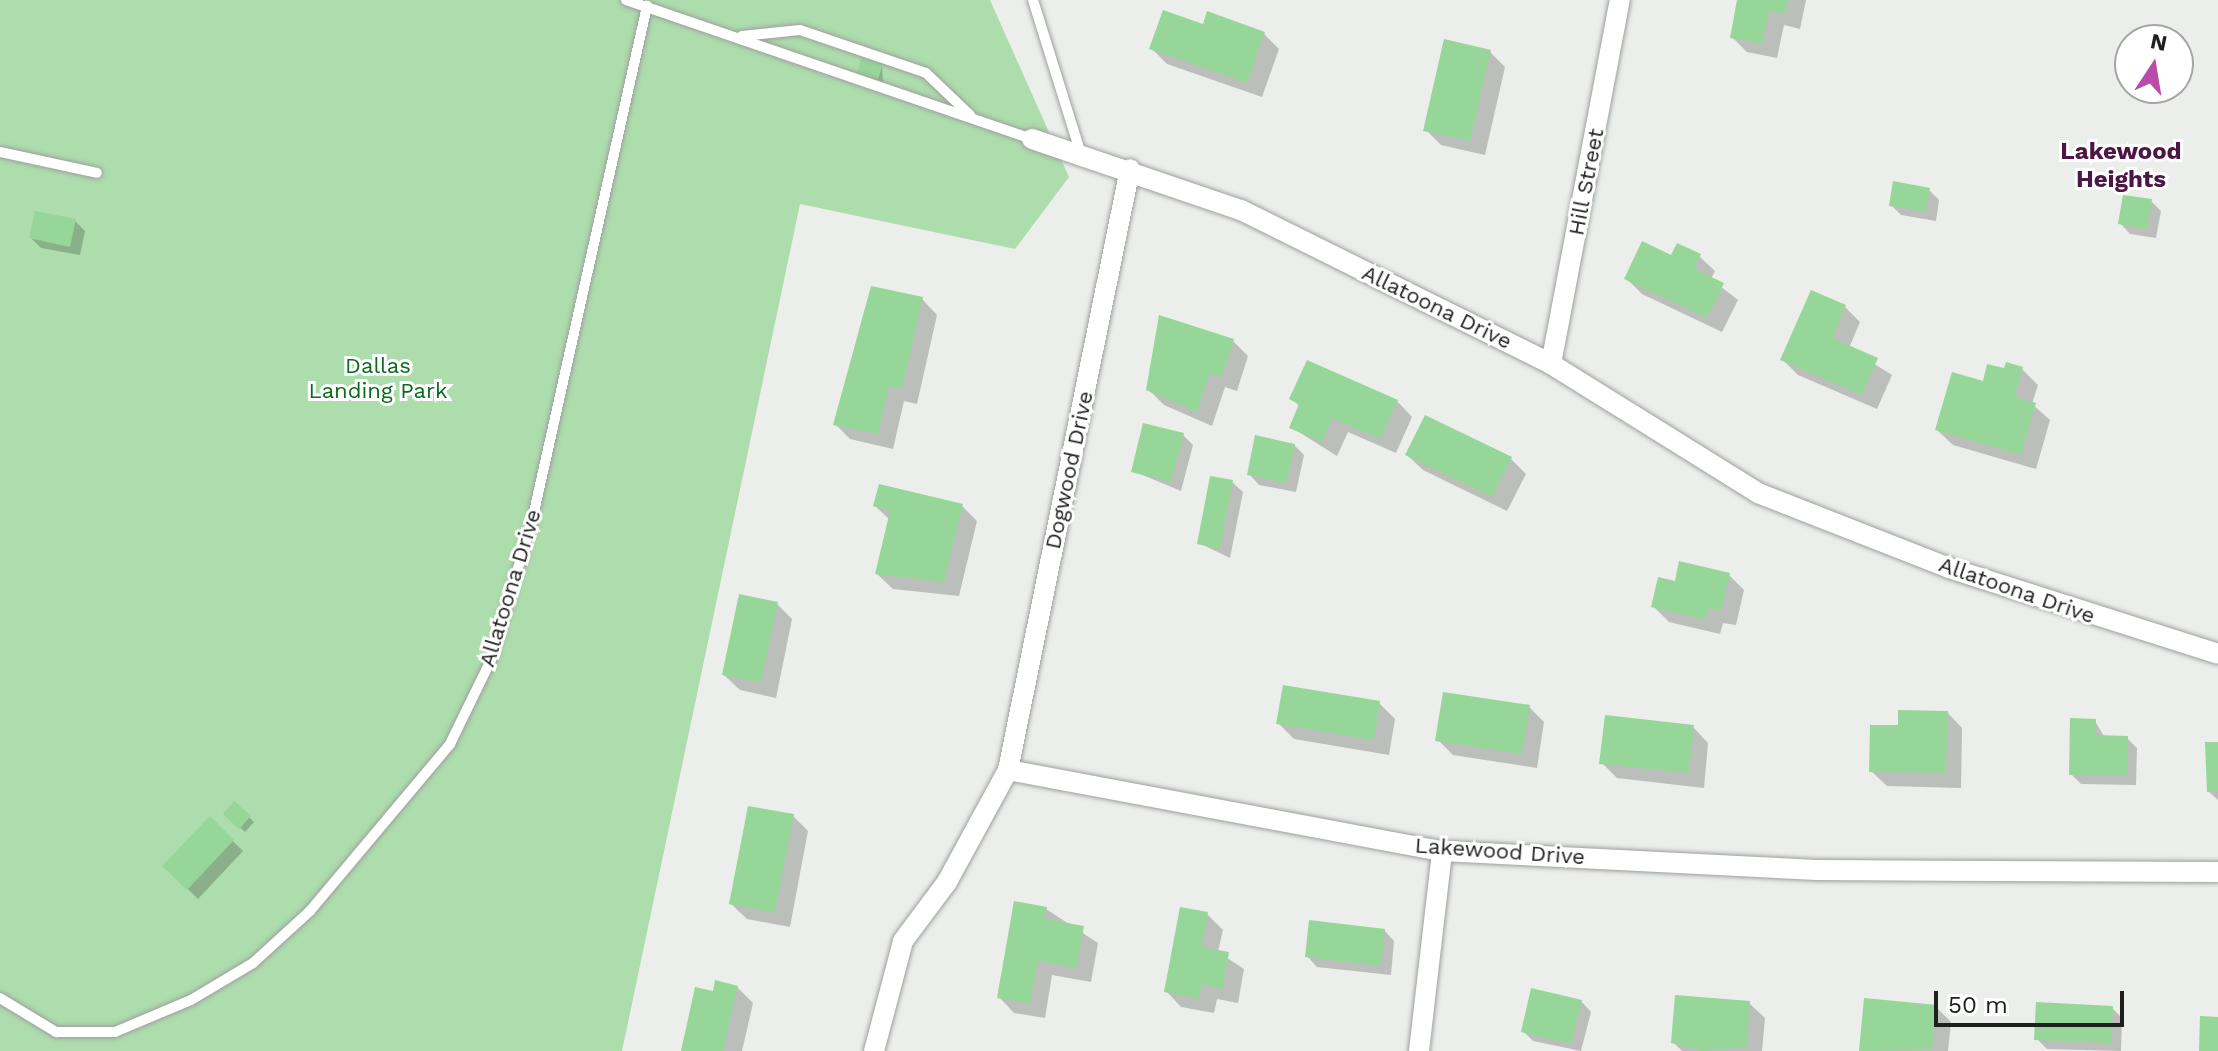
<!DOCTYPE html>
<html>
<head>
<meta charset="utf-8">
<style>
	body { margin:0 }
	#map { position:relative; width:2218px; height:1051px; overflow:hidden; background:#ebeeeb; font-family:"Work Sans",sans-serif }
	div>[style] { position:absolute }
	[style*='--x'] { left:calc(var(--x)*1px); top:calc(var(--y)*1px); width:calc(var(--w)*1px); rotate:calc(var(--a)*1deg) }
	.green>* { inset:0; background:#addcad }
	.shadow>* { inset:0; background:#0003 }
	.building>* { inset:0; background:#96d698 }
	.roads { filter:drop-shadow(0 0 2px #9da09d) drop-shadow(0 0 2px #9da09d) }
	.service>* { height:10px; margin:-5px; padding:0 5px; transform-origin:5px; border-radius:5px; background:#fff }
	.minor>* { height:20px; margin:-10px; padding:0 10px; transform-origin:10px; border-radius:10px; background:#fff }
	span { translate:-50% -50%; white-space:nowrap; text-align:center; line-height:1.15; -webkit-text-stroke:6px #fff; paint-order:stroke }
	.street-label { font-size:22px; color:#1e1f1e }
	.park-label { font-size:22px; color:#0a691d }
	.neighbourhood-label { font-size:24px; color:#4c1745; font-weight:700 }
	.north { position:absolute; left:2114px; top:24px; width:80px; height:80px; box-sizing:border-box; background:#fff; border:2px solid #a5a5a5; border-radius:50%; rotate:12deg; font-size:22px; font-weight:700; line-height:32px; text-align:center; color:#1e1f1e }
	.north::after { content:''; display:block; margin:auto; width:28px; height:36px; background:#b94baa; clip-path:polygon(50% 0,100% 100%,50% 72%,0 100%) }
	.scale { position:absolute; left:1934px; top:991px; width:190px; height:36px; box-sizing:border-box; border:4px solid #1e1f1e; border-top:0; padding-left:10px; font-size:24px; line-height:28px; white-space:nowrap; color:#1e1f1e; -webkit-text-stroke:6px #fff; paint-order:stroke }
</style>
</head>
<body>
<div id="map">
	<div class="green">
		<i style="clip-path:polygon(0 0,990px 0,1069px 177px,1015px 249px,800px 204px,622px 1051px,0 1051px)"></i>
	</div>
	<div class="shadow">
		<i style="clip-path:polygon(1739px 0,1806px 0,1800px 29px,1784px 25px,1777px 58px,1747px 52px,1732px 37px)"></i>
		<i style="clip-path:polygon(1204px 26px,1264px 34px,1279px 49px,1262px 97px,1167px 64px,1151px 48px)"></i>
		<i style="clip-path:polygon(1490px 52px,1505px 67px,1485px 155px,1441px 145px,1426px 130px)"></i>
		<i style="clip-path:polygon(882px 66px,883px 82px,859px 72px)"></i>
		<i style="clip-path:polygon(1929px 190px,1939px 200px,1936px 221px,1901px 215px,1891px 205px)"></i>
		<i style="clip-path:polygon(2151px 201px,2161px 211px,2156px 238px,2130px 234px,2120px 223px)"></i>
		<i style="clip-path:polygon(75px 221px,85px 231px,80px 255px,41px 248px,31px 238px)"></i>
		<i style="clip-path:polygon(1699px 256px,1715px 271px,1711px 279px,1738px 300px,1722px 332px,1642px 294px,1627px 279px,1672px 258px)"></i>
		<i style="clip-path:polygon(922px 299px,937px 315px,917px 404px,904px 401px,893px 449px,850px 439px,835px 424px)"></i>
		<i style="clip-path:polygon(1845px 307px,1860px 322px,1849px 348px,1892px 375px,1877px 409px,1798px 375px,1783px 360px)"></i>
		<i style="clip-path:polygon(1233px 341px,1248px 356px,1237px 391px,1225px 387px,1212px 426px,1164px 405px,1148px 389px)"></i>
		<i style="clip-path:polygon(2022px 369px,2038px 385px,2032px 404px,2050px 420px,2036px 469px,1953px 445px,1937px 430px,1984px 384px)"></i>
		<i style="clip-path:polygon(1292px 399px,1397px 401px,1412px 417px,1396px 453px,1348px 432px,1337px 456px,1291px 427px,1300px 407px)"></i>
		<i style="clip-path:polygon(1183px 435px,1193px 445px,1181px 491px,1133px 471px)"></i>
		<i style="clip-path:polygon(1294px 445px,1304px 455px,1296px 492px,1259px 485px,1249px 474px)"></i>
		<i style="clip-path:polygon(1407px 455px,1510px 458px,1526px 474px,1507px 511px,1423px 470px)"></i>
		<i style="clip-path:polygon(1232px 482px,1243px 492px,1230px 558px,1199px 543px)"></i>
		<i style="clip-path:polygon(875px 506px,962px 506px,977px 521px,959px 596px,893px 589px,877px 574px,890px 520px)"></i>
		<i style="clip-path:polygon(1729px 575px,1744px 590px,1736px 625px,1723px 623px,1720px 634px,1669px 622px,1653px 606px,1676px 584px)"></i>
		<i style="clip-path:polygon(777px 604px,792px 619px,776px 698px,740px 690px,724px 675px)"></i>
		<i style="clip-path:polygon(1379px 703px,1395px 719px,1389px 755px,1294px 739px,1279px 724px)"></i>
		<i style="clip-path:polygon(1529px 707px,1544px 722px,1537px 768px,1453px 755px,1438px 740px)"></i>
		<i style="clip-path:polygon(1947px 712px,1962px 728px,1961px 788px,1887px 786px,1871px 771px)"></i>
		<i style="clip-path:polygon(2095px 721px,2105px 738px,2127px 738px,2137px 748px,2136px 785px,2081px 784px,2071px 774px)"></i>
		<i style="clip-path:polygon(1693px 727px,1708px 743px,1704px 788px,1617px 778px,1602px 763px)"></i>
		<i style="clip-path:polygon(2218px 744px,2218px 800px,2209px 792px)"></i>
		<i style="clip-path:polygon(234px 803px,254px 822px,245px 832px,225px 813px)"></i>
		<i style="clip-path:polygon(793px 816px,808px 831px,790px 927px,747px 919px,731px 904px)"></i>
		<i style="clip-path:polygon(210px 819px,243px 851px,198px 899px,164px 866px)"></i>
		<i style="clip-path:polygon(1046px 909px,1098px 943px,1091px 982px,1052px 975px,1045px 1018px,1014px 1013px,999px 997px)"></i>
		<i style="clip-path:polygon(1207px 914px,1223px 930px,1218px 952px,1244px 969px,1238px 1003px,1217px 999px,1214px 1013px,1181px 1007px,1166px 991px)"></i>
		<i style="clip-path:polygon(1384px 930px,1394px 941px,1391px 975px,1317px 967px,1307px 956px)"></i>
		<i style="clip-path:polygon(737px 987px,753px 1003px,742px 1051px,683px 1051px,714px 994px)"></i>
		<i style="clip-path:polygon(1866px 1000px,1936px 1007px,1951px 1022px,1948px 1051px,1861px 1051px)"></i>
		<i style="clip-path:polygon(1581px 1001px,1591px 1012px,1581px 1051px,1533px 1041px,1523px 1031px)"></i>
		<i style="clip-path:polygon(1749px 1003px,1765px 1018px,1762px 1051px,1682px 1051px,1673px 1042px)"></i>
		<i style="clip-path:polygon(2112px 1008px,2122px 1018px,2121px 1051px,2047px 1049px,2037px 1039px)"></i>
	</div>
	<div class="building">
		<i style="clip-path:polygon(1737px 0,1788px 0,1785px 14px,1769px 11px,1762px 44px,1730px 38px)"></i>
		<i style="clip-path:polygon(1163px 10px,1203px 24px,1207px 11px,1265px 32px,1247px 83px,1149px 49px)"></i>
		<i style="clip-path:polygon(1444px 39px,1491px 50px,1470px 141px,1423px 131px)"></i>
		<i style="clip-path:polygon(861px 58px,883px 64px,878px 79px,857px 73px)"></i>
		<i style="clip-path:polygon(1893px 181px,1930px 188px,1926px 212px,1889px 206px)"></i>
		<i style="clip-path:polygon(2123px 195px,2152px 199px,2147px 229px,2118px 224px)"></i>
		<i style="clip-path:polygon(35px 211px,76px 219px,70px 247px,29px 238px)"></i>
		<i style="clip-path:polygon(1642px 241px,1671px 255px,1677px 243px,1701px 254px,1694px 269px,1724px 283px,1707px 318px,1624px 279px)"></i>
		<i style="clip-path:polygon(871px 286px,923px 297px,902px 389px,889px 386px,878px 434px,833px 425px)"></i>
		<i style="clip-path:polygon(1811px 290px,1846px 305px,1832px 338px,1878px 358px,1862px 395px,1780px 360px)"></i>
		<i style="clip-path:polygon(1159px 315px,1234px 339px,1222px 377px,1210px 373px,1197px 412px,1146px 390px)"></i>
		<i style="clip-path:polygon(1307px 360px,1398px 400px,1380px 439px,1332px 418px,1322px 442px,1289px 428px,1299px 404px,1289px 399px)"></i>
		<i style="clip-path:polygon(2006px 362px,2023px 367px,2015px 397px,2036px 403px,2021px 455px,1935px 430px,1952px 372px,1983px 381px,1987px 364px,2004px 368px)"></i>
		<i style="clip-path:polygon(1425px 415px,1512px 457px,1492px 497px,1405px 455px)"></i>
		<i style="clip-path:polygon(1143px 423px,1184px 433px,1171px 482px,1131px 472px)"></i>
		<i style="clip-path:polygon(1255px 435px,1295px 444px,1287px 483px,1247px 475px)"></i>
		<i style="clip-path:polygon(1210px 476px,1233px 480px,1220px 549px,1197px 544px)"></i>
		<i style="clip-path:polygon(879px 484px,963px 504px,944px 582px,875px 574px,890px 511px,873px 506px)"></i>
		<i style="clip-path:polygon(1679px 561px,1730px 573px,1721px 611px,1708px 608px,1705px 620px,1651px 607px,1658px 577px,1675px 581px)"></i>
		<i style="clip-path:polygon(739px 594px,778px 602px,761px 683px,722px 675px)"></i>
		<i style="clip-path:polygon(1283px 685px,1380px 701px,1374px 740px,1276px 724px)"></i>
		<i style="clip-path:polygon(1443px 692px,1530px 705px,1522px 754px,1435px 741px)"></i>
		<i style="clip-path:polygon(1898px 710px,1948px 711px,1946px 773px,1869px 772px,1870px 725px,1898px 725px)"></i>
		<i style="clip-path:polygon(1605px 715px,1694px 725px,1689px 773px,1599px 764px)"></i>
		<i style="clip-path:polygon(2070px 718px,2096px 719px,2096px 735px,2128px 736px,2127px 775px,2069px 775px)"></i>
		<i style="clip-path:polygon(2205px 742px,2218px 742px,2218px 792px,2207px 792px)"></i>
		<i style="clip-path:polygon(234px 801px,251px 816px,239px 829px,223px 814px)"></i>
		<i style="clip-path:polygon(748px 806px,794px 814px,775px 913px,729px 904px)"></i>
		<i style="clip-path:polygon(210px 816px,234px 840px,187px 890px,162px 866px)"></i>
		<i style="clip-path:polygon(1014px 901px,1047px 907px,1045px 919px,1084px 926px,1077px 968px,1038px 961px,1030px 1004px,997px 998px)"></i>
		<i style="clip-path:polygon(1180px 907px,1208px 912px,1202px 947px,1229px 952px,1223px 989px,1202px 985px,1199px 999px,1164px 992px)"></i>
		<i style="clip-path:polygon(1309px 920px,1385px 929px,1381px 966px,1305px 957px)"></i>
		<i style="clip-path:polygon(715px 980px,738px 986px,723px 1051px,681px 1051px,695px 987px,713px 991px)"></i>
		<i style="clip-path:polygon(1531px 988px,1582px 1000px,1571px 1044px,1521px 1032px)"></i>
		<i style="clip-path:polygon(1675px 995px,1750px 1001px,1747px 1047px,1702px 1051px,1671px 1043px)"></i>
		<i style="clip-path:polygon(1864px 998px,1937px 1005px,1932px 1050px,1859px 1051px)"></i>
		<i style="clip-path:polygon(2036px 1002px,2113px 1006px,2111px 1043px,2034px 1040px)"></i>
		<i style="clip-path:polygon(2200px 1016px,2218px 1017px,2218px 1051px,2199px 1051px)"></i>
	</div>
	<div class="roads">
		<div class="service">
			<i style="--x:626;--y:0;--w:429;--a:18.9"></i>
			<i style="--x:1033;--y:0;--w:161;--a:72.7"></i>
			<i style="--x:742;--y:36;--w:58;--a:-5.9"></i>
			<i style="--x:800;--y:30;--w:133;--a:18.8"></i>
			<i style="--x:926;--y:73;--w:61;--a:43.7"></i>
			<i style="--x:0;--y:152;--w:99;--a:12.2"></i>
			<i style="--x:0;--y:998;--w:66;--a:31.3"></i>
			<i style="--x:56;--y:1032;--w:59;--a:0"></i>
			<i style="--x:115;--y:1032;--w:82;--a:-22.8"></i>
			<i style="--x:191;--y:1000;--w:72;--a:-30.8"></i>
			<i style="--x:253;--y:963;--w:77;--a:-42.4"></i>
			<i style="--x:310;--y:911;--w:218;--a:-50"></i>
			<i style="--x:450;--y:744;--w:93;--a:-64"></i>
			<i style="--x:491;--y:660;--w:145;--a:-73.6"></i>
			<i style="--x:532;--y:521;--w:528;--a:-77.41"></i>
		</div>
		<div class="minor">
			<i style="--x:1032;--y:139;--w:221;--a:18.8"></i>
			<i style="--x:1241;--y:210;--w:346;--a:26.4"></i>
			<i style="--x:1551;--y:364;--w:244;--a:31.9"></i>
			<i style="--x:1758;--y:493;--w:205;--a:21.4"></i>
			<i style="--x:1949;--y:568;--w:282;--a:17.7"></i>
			<i style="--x:1551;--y:364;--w:370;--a:-79.3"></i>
			<i style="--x:1008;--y:770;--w:441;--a:10.6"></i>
			<i style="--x:1442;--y:851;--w:375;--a:2.9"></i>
			<i style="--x:1817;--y:870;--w:401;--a:0.3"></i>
			<i style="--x:874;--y:1051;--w:114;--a:-75.2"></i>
			<i style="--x:903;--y:941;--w:74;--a:-53.3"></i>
			<i style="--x:947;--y:882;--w:128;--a:-61.4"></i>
			<i style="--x:1008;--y:770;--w:613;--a:-78.53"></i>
			<i style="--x:1419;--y:1051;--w:201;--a:-83.4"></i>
		</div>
	</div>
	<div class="street-label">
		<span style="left:1586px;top:182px;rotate:-79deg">Hill Street</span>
		<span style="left:1437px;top:307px;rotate:26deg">Allatoona Drive</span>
		<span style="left:1069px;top:470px;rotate:-78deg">Dogwood Drive</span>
		<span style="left:510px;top:588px;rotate:-73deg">Allatoona Drive</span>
		<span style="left:2017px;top:590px;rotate:19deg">Allatoona Drive</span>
		<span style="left:1500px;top:851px;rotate:4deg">Lakewood Drive</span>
	</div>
	<div class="park-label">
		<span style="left:378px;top:378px">Dallas<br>Landing Park</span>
	</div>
	<div class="neighbourhood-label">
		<span style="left:2121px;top:166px">Lakewood<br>Heights</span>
	</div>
	<div class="north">N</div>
	<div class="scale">50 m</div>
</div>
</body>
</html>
